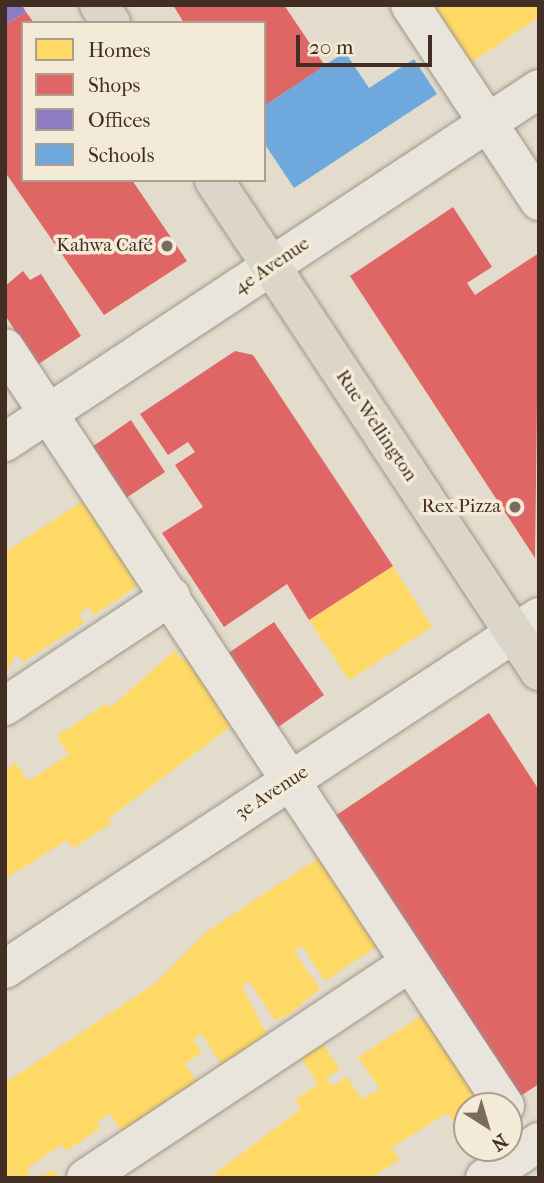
<!DOCTYPE html>
<html>
<head>
<meta charset="utf-8">
<style>
	body { margin:0 }
	#map { position:relative; width:544px; height:1183px; overflow:hidden; background:#e3dccc; font-family:"IM FELL French Canon",serif }
	div>[style] { position:absolute }
	[style*='--x'] { left:calc(var(--x)*1px); top:calc(var(--y)*1px); width:calc(var(--w)*1px); rotate:calc(var(--a)*1deg) }
	.homes>* { inset:0; background:#ffd966 }
	.shops>* { inset:0; background:#e06666 }
	.offices>* { inset:0; background:#8e7cc3 }
	.schools>* { inset:0; background:#6fa8dc }
	.roads { filter:drop-shadow(0 0 2px #9c958b) drop-shadow(0 0 2px #9c958b) }
	.minor>* { height:38px; margin:-19px; padding:0 19px; transform-origin:19px; border-radius:19px; background:#e9e5dd }
	.major>* { height:38px; margin:-19px; padding:0 19px; transform-origin:19px; border-radius:19px; background:#dcd5c9 }
	.dots>* { width:19px; height:19px; translate:-50% -50%; box-sizing:border-box; border:4px solid #f3ead7; border-radius:50% }
	span { translate:-50% -50%; white-space:nowrap; text-align:center; line-height:1.15; -webkit-text-stroke:7px #f3ead7; paint-order:stroke }
	.poi-label { font-size:19px; color:#422e22 }
	.right { translate:-100% -50%; text-align:right }
	.street-label { font-size:19px; color:#422e22 }
	.frame { position:absolute; inset:0; border:7px solid #422e22; pointer-events:none }
	.legend { position:absolute; left:21px; top:21px; width:245px; height:161px; box-sizing:border-box; background:#f3ead7; border:2px solid #ac9f8f; margin:0; padding:9px 12px; list-style:none; font-size:21px; color:#422e22 }
	.legend li { display:flex; align-items:center; gap:14px; height:35px }
	.legend b { width:35px; border:2px solid #ac9f8f }
	.north { position:absolute; left:453px; top:1092px; width:70px; height:70px; box-sizing:border-box; background:#f3ead7; border:2px solid #ac9f8f; border-radius:50%; rotate:143deg; font-size:19px; font-weight:700; line-height:28px; text-align:center; color:#422e22 }
	.north::after { content:''; display:block; margin:auto; width:24px; height:32px; background:#7a6b5e; clip-path:polygon(50% 0,100% 100%,50% 72%,0 100%) }
	.scale { position:absolute; left:296px; top:35px; width:136px; height:32px; box-sizing:border-box; border:4px solid #422e22; border-top:0; padding-left:9px; font-size:21px; line-height:24px; white-space:nowrap; color:#422e22; -webkit-text-stroke:5px #f3ead7; paint-order:stroke }
</style>
</head>
<body>
<div id="map">
	<div class="homes">
		<i style="clip-path:polygon(426px 5px,539px 5px,539px 17px,466px 66px)"></i>
		<i style="clip-path:polygon(92px 495px,141px 572px,132px 579px,138px 586px,94px 615px,88px 607px,79px 614px,84px 623px,23px 662px,17px 654px,5px 673px,5px 552px)"></i>
		<i style="clip-path:polygon(393px 566px,432px 627px,349px 680px,309px 620px)"></i>
		<i style="clip-path:polygon(175px 650px,181px 660px,193px 651px,238px 721px,108px 819px,112px 823px,73px 848px,67px 840px,5px 879px,5px 770px,16px 763px,28px 781px,69px 755px,57px 736px,107px 703px,110px 708px)"></i>
		<i style="clip-path:polygon(322px 856px,380px 944px,325px 981px,302px 946px,294px 951px,320px 989px,289px 1015px,275px 1020px,249px 981px,242px 986px,269px 1039px,224px 1068px,201px 1033px,193px 1040px,202px 1052px,185px 1064px,197px 1082px,122px 1132px,110px 1113px,97px 1122px,101px 1128px,66px 1151px,62px 1144px,27px 1168px,31px 1178px,5px 1178px,5px 1083px,156px 983px,206px 932px)"></i>
		<i style="clip-path:polygon(426px 1013px,480px 1091px,469px 1098px,474px 1106px,467px 1106px,467px 1115px,455px 1123px,447px 1113px,391px 1148px,400px 1159px,371px 1178px,209px 1178px,301px 1109px,295px 1100px,318px 1084px,299px 1055px,321px 1041px,340px 1069px,326px 1078px,332px 1086px,347px 1077px,362px 1099px,380px 1089px,358px 1057px)"></i>
		<i style="clip-path:polygon(54px 1170px,58px 1178px,36px 1178px,44px 1174px)"></i>
	</div>
	<div class="shops">
		<i style="clip-path:polygon(173px 5px,284px 5px,325px 66px,264px 106px,264px 23px,184px 23px)"></i>
		<i style="clip-path:polygon(26px 12px,34px 23px,23px 23px,23px 180px,132px 180px,187px 261px,104px 315px,5px 172px,5px 25px)"></i>
		<i style="clip-path:polygon(453px 207px,492px 267px,467px 283px,475px 295px,539px 253px,535px 558px,350px 276px)"></i>
		<i style="clip-path:polygon(23px 271px,30px 280px,41px 274px,81px 336px,37px 365px,5px 315px,5px 286px)"></i>
		<i style="clip-path:polygon(235px 351px,253px 355px,393px 566px,309px 620px,287px 584px,224px 627px,162px 533px,203px 507px,175px 465px,195px 452px,188px 442px,168px 455px,140px 414px)"></i>
		<i style="clip-path:polygon(131px 420px,165px 472px,126px 498px,92px 447px)"></i>
		<i style="clip-path:polygon(274px 622px,324px 695px,274px 730px,224px 656px)"></i>
		<i style="clip-path:polygon(489px 713px,539px 790px,539px 1084px,516px 1099px,332px 818px)"></i>
	</div>
	<div class="offices">
		<i style="clip-path:polygon(5px 5px,22px 5px,26px 12px,5px 25px)"></i>
	</div>
	<div class="schools">
		<i style="clip-path:polygon(345px 52px,369px 88px,414px 59px,437px 94px,294px 188px,264px 143px,264px 106px)"></i>
	</div>
	<div class="roads">
		<div class="minor">
			<i style="--x:410;--y:5;--w:235;--a:56.6"></i>
			<i style="--x:5;--y:348;--w:908;--a:56.59"></i>
			<i style="--x:5;--y:442;--w:640;--a:-33.47"></i>
			<i style="--x:5;--y:706;--w:199;--a:-33.5"></i>
			<i style="--x:5;--y:969;--w:640;--a:-33.39"></i>
			<i style="--x:86;--y:1178;--w:388;--a:-33.6"></i>
			<i style="--x:485;--y:1178;--w:65;--a:-33.7"></i>
		</div>
		<div class="major">
			<i style="--x:99;--y:5;--w:22;--a:56"></i>
			<i style="--x:214;--y:180;--w:589;--a:56.5"></i>
		</div>
	</div>
	<div class="dots">
		<i style="left:167px;top:246px;background:#7a6b5e"></i>
		<i style="left:515px;top:507px;background:#7a6b5e"></i>
	</div>
	<div class="poi-label">
		<span class="right" style="left:153px;top:246px">Kahwa Café</span>
		<span class="right" style="left:501px;top:507px">Rex Pizza</span>
	</div>
	<div class="street-label">
		<span style="left:272px;top:266px;rotate:-34deg">4e Avenue</span>
		<span style="left:376px;top:426px;rotate:56deg">Rue Wellington</span>
		<span style="left:272px;top:793px;rotate:-33deg">3e Avenue</span>
	</div>
	<div class="frame"></div>
	<ul class="legend">
	<li><b style="height:19px;background:#ffd966"></b>Homes</li>
	<li><b style="height:19px;background:#e06666"></b>Shops</li>
	<li><b style="height:19px;background:#8e7cc3"></b>Offices</li>
	<li><b style="height:19px;background:#6fa8dc"></b>Schools</li>
	</ul>
	<div class="north">N</div>
	<div class="scale">20 m</div>
</div>
</body>
</html>
